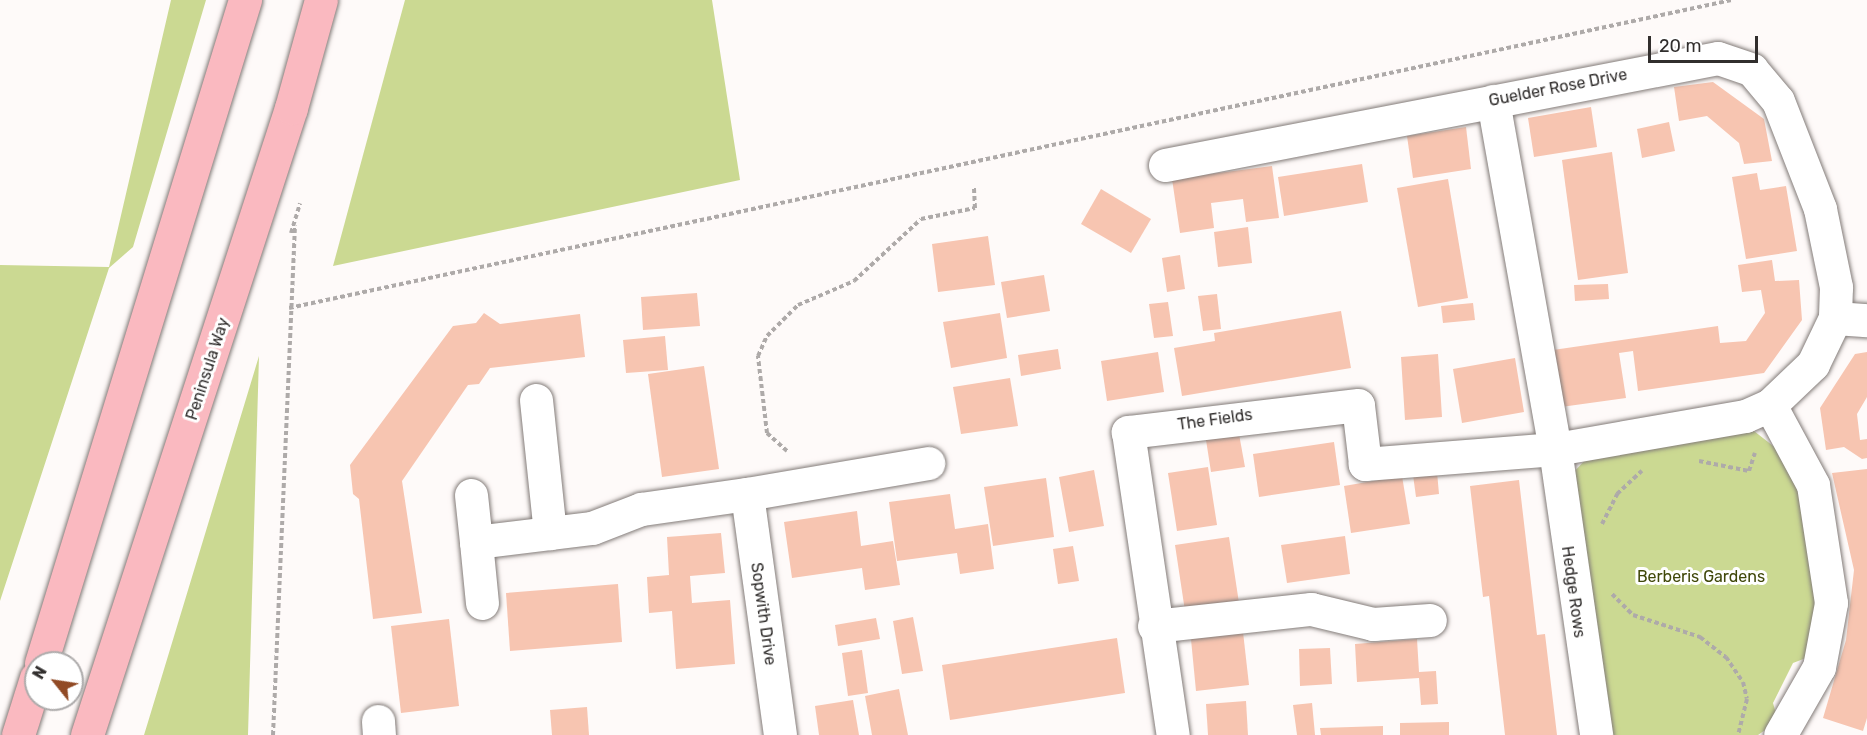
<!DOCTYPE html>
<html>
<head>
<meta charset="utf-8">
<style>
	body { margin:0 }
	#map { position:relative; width:1867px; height:735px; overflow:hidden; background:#fefaf9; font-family:Rubik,sans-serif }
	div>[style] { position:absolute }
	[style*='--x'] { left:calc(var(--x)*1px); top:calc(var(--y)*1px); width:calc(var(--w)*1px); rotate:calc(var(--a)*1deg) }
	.green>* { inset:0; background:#cbd992 }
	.building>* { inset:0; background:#f7c5b1 }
	.path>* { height:4px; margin-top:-2px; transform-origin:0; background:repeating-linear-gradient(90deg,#aeaaa9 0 4.5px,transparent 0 7.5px) }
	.roads { filter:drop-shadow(0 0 2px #837c79) drop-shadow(0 0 2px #837c79) }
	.minor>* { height:33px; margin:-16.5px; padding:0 16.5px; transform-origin:16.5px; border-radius:16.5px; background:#fff }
	.major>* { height:33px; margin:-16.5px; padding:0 16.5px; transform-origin:16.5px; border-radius:16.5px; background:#fab9c0 }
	span { translate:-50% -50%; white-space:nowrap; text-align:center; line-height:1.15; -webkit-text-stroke:6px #fff; paint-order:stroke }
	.street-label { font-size:16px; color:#312e2d }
	.park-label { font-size:16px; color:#40480a }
	.north { position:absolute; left:24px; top:651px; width:60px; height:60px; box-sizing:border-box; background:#fff; border:2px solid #adabab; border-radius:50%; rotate:300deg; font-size:16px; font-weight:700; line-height:24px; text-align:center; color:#312e2d }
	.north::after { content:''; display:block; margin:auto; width:21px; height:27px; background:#914a25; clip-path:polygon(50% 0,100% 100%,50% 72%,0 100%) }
	.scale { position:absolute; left:1648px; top:36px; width:110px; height:27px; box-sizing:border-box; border:3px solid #312e2d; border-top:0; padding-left:8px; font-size:18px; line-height:21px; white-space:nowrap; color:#312e2d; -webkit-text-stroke:4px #fff; paint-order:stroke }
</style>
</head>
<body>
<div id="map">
	<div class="green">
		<i style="clip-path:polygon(171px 0,206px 0,133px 247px,109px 268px,0 601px,0 265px,109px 267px)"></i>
		<i style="clip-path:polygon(405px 0,712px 0,740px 180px,333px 266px)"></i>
		<i style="clip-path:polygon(259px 356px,248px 735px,144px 735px,148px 722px)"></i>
		<i style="clip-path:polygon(1741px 431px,1754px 431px,1777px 449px,1799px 481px,1819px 590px,1806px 658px,1793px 663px,1773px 703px,1778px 721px,1758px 735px,1611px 735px,1572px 474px,1586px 459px)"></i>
	</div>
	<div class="building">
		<i style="clip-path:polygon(1713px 82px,1764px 119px,1772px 161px,1744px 164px,1739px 143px,1707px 116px,1679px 121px,1674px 87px)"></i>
		<i style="clip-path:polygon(1591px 107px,1597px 147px,1534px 157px,1528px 118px)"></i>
		<i style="clip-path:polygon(1669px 122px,1675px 151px,1642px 158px,1637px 129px)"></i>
		<i style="clip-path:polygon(1466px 127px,1471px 169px,1413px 178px,1407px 136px)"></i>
		<i style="clip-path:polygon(1612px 152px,1628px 273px,1578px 280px,1562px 160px)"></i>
		<i style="clip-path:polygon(1362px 164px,1368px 202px,1284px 216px,1278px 177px)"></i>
		<i style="clip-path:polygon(1272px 166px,1279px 218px,1246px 222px,1243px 199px,1211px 203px,1214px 228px,1180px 233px,1172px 179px)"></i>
		<i style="clip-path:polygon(1757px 173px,1760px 190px,1786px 186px,1797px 251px,1746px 259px,1732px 177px)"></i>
		<i style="clip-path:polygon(1448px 179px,1468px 298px,1418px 307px,1397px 188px)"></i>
		<i style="clip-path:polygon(1101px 189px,1151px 219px,1131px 253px,1081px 224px)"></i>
		<i style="clip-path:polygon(1248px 227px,1252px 263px,1218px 267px,1214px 232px)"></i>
		<i style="clip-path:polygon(988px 236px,995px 285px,938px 292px,932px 244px)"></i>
		<i style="clip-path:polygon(1180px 255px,1185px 289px,1167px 292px,1162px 258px)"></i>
		<i style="clip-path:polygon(1772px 260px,1775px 281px,1799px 280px,1802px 320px,1764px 373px,1638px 391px,1633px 351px,1619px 353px,1626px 398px,1561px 407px,1553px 350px,1718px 326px,1720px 343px,1746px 341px,1765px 313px,1761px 290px,1742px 292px,1738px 265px)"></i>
		<i style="clip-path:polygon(1044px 275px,1050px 311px,1007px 318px,1001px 282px)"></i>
		<i style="clip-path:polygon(1608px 284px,1609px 299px,1575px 301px,1574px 285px)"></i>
		<i style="clip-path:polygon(697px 293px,700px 326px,643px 330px,641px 297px)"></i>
		<i style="clip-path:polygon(1217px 294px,1221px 329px,1203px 331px,1198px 296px)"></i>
		<i style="clip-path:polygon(1168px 302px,1173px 336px,1154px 338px,1149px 304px)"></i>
		<i style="clip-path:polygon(1473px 303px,1475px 320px,1443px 323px,1441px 306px)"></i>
		<i style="clip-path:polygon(1341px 311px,1351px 368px,1182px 396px,1174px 348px,1215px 341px,1214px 333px)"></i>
		<i style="clip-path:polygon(484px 313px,500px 324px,580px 314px,585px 357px,490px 368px,479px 384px,468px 385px,402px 481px,422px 613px,373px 619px,359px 499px,353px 494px,350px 465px,453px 326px,476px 323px)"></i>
		<i style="clip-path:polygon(1000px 313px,1007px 358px,951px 368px,943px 322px)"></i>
		<i style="clip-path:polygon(665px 336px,668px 370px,626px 373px,623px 340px)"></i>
		<i style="clip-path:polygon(1058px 349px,1061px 369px,1021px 376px,1018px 355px)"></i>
		<i style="clip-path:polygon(1158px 352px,1164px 392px,1107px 401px,1101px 361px)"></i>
		<i style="clip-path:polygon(1867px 352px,1867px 397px,1857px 414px,1860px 440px,1867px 439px,1867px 458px,1862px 459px,1844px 447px,1826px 450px,1820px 408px,1855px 354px)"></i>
		<i style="clip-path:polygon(1438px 354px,1442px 417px,1405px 420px,1401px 357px)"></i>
		<i style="clip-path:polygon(1515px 358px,1524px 412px,1462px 423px,1453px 369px)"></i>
		<i style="clip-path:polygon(704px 366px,719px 469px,662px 477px,648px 374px)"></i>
		<i style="clip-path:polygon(1010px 378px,1018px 426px,961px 434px,953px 387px)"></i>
		<i style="clip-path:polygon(1239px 434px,1245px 467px,1211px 472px,1206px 440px)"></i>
		<i style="clip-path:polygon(1334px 442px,1340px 485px,1259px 497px,1253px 454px)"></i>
		<i style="clip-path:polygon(1208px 467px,1217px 525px,1177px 531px,1168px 473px)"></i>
		<i style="clip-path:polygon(1867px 469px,1867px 718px,1863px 731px,1823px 718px,1846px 640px,1854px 570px,1832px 473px)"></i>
		<i style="clip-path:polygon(1094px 470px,1104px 526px,1069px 532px,1059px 477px)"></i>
		<i style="clip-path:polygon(1437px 472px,1439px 494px,1416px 497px,1413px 475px)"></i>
		<i style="clip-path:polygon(1402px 476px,1410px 524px,1351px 533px,1344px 486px)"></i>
		<i style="clip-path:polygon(1046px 478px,1054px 537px,993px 546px,984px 487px)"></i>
		<i style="clip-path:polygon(1519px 480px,1537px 635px,1545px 634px,1557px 735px,1505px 735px,1489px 596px,1483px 597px,1470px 486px)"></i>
		<i style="clip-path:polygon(950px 494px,955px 529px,988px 524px,994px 569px,960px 574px,957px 553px,897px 561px,889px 502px)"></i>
		<i style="clip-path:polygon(857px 511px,861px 546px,893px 541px,900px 585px,865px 590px,862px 568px,792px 578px,784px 522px)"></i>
		<i style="clip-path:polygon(721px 533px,725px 573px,690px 576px,692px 603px,730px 600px,735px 664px,676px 669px,672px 611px,649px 613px,647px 577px,669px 575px,667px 537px)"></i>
		<i style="clip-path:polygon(1345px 536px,1350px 574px,1287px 583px,1281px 545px)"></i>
		<i style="clip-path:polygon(1229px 537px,1239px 603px,1185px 611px,1175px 545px)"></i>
		<i style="clip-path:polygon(1073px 546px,1079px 581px,1058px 584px,1053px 549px)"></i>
		<i style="clip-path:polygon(618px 584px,622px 642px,510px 651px,506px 593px)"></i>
		<i style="clip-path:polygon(913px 617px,923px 671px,902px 674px,893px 621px)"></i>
		<i style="clip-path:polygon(876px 618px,880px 639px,838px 646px,835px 625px)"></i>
		<i style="clip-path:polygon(449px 619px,459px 706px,401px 713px,391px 626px)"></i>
		<i style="clip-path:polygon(1242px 623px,1249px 685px,1196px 691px,1190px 629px)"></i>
		<i style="clip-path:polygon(1117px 638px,1125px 693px,950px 720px,942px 665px)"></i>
		<i style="clip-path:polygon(1417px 639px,1419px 672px,1436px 671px,1438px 704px,1421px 705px,1419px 678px,1357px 682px,1355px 644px)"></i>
		<i style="clip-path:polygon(1330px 648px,1332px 684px,1300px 686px,1299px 649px)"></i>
		<i style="clip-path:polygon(862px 650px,868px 693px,848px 696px,842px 653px)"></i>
		<i style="clip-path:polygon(899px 689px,908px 735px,872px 735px,865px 696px)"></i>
		<i style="clip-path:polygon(853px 700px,859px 735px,819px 735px,815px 706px)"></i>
		<i style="clip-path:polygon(1246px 701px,1248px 735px,1208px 735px,1206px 704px)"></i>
		<i style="clip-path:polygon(1312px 703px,1315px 735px,1297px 735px,1293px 705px)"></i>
		<i style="clip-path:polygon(587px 707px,589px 735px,552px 735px,550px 710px)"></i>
		<i style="clip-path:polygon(1449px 722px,1449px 735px,1400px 735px,1400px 723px)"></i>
		<i style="clip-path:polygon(1383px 726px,1383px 735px,1321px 735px,1320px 728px)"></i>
	</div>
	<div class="path">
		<i style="--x:291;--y:233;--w:31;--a:-73"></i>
		<i style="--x:289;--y:308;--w:1476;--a:-12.05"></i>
		<i style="--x:787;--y:451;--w:27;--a:-138"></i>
		<i style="--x:767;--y:433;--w:78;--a:-96.7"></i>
		<i style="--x:758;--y:356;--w:22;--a:-66"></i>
		<i style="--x:767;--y:336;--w:44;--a:-45"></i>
		<i style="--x:798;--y:305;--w:61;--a:-23.2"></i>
		<i style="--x:854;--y:281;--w:91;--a:-42.8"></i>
		<i style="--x:921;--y:219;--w:55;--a:-11.5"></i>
		<i style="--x:975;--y:208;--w:22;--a:-93"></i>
		<i style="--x:1699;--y:461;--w:51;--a:11.3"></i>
		<i style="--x:1749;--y:471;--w:19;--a:-72"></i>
		<i style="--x:1602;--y:524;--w:34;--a:-63"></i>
		<i style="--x:1617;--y:494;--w:34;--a:-43"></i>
		<i style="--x:1612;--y:594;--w:30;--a:45"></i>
		<i style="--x:1633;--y:615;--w:71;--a:18.2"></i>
		<i style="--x:1700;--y:637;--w:33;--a:38"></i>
		<i style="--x:1726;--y:657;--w:30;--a:56"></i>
		<i style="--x:1743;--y:682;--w:17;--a:77"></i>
		<i style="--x:1747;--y:699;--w:37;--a:104"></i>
		<i style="--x:273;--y:735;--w:510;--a:-87.53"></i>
	</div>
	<div class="roads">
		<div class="minor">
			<i style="--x:1493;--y:101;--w:353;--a:79.9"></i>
			<i style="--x:1555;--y:449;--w:289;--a:81.8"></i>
			<i style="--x:1165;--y:165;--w:563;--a:-10.95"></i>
			<i style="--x:1718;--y:58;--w:36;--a:19"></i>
			<i style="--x:1752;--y:70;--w:40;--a:50"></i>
			<i style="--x:1778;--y:101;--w:116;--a:68.7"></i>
			<i style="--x:1820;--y:209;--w:80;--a:78.4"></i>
			<i style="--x:1836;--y:287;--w:31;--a:92"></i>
			<i style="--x:1835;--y:318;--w:51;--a:115.6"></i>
			<i style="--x:1813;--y:364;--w:59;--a:136.4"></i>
			<i style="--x:1770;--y:405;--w:27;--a:156"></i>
			<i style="--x:1745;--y:416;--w:193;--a:170.1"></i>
			<i style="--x:1555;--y:449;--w:191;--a:175.5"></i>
			<i style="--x:1365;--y:464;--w:59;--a:-96.8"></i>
			<i style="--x:1358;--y:405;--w:232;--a:173.3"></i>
			<i style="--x:1128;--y:432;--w:306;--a:81.6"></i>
			<i style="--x:1835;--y:318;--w:32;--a:4"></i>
			<i style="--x:536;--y:400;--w:134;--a:84"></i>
			<i style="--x:1770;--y:405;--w:91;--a:61.7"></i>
			<i style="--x:1813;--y:485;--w:119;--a:81.3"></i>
			<i style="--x:1831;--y:603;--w:65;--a:100.6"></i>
			<i style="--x:1819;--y:667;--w:78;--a:119.8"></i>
			<i style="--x:471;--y:495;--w:47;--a:83.9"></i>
			<i style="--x:482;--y:603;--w:61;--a:-95.6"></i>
			<i style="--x:476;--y:542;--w:117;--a:-6.9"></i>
			<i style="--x:592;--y:528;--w:53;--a:-21.2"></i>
			<i style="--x:641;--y:509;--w:107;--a:-8.1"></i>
			<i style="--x:1154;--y:626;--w:158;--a:-6.2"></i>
			<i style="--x:1311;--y:609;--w:64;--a:13.6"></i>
			<i style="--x:1373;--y:624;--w:57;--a:-4"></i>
			<i style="--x:378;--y:721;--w:14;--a:86"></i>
			<i style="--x:780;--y:735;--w:243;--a:-97.8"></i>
			<i style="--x:747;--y:494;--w:184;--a:-9.7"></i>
		</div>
		<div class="major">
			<i style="--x:41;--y:663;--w:694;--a:-72.9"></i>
			<i style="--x:18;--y:735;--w:60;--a:-72.5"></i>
			<i style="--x:87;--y:735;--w:659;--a:-71.98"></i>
			<i style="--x:291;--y:108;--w:112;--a:-74.5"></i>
		</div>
	</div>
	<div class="street-label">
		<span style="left:1558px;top:88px;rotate:-11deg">Guelder Rose Drive</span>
		<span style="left:208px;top:369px;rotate:-72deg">Peninsula Way</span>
		<span style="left:1215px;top:420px;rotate:-8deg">The Fields</span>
		<span style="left:1573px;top:592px;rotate:82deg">Hedge Rows</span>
		<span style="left:763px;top:614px;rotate:82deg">Sopwith Drive</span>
	</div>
	<div class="park-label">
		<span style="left:1701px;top:577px">Berberis Gardens</span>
	</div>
	<div class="north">N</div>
	<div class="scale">20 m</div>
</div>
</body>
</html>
